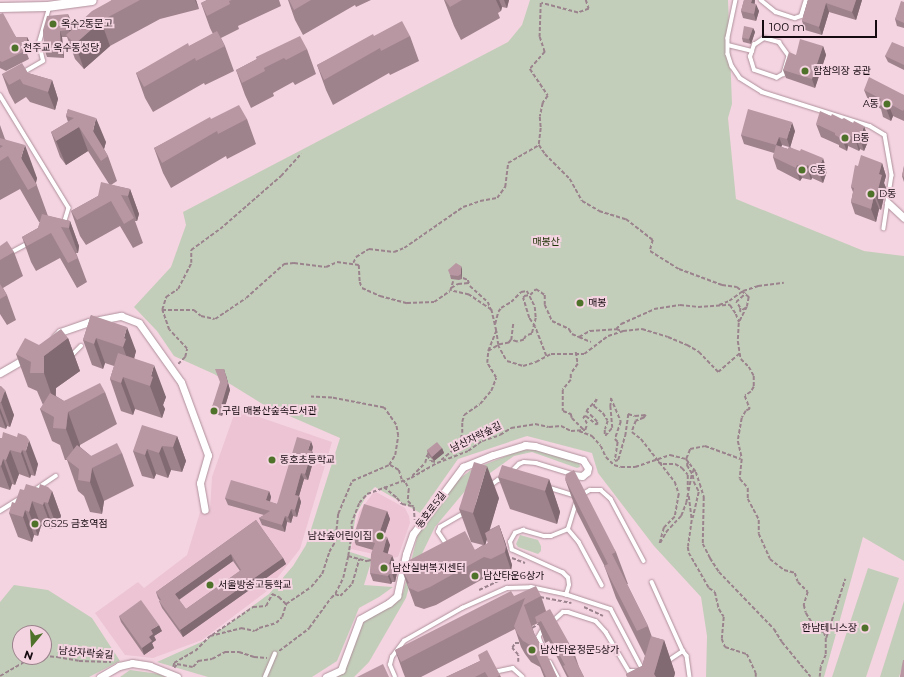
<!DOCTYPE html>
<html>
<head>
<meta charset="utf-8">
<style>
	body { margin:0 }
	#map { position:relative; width:904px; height:677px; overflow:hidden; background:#f5d4e1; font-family:Montserrat,"Noto Sans KR",sans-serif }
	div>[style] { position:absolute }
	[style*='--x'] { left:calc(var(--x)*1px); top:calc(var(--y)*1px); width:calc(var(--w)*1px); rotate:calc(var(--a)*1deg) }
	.built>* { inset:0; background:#ecc4d3 }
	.green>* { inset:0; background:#c3ceba }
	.path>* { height:1.5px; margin-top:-0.75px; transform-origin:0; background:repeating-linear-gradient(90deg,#9b838d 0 4px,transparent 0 6px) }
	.roads { filter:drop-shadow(0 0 1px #ae909b) drop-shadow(0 0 1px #ae909b) }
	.lane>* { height:3.5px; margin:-1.75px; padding:0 1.75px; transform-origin:1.75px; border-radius:1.75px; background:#fff }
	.street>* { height:7px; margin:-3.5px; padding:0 3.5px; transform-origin:3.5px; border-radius:3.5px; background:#fff }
	.secondary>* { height:9px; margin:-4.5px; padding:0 4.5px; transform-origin:4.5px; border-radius:4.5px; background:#fff }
	.wall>* { inset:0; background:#9e828c }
	.shaded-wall>* { inset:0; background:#816a72 }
	.building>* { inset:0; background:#b897a3 }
	.dots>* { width:11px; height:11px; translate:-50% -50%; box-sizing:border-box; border:2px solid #f5d4e1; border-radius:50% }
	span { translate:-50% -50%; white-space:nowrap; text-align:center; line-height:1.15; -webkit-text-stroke:4px #f5d4e1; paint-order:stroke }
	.poi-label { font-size:10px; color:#150a0f }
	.left { translate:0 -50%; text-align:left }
	.right { translate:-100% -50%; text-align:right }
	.park-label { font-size:10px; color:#203508 }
	.street-label { font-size:10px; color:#150a0f }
	.north { position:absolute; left:12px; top:625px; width:40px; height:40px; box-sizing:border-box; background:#f5d4e1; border:1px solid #9b838d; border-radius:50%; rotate:198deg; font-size:11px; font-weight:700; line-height:16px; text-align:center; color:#150a0f }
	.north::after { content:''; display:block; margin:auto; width:14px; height:18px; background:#4f722b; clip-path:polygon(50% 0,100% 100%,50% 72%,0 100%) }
	.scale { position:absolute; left:762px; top:20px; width:115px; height:18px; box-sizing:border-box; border:2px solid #150a0f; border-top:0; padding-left:5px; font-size:12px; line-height:14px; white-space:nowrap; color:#150a0f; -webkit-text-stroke:3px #f5d4e1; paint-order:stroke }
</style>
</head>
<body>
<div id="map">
	<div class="built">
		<i style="clip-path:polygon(236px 409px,332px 442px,300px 549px,267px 591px,202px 640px,153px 658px,125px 655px,95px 613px,138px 582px,144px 588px,187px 555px,201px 509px,210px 510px,212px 477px)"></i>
		<i style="clip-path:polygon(376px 492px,405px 508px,409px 516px,410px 523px,398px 557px,392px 558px,351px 549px,359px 512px,373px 493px)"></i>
	</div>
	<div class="green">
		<i style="clip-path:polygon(530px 0,728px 0,732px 104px,728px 118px,736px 199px,864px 251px,904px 256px,904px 561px,863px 537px,824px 677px,706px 677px,707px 636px,701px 597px,654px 546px,598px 473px,592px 453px,527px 436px,458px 459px,420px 513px,375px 487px,367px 495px,356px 514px,350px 552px,372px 559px,364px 585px,393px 587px,379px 597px,359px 608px,337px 661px,312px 677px,208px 677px,157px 662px,208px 639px,269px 594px,293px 566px,306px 545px,340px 438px,264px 405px,214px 374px,174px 356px,157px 331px,134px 307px,171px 267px,186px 225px,183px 212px,508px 42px,522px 25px)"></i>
		<i style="clip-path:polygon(535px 449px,579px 462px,580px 467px,577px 468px,532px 452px,514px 456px,465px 491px,435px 527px,413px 572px,406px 598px,369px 662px,354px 677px,337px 677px,348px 661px,364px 621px,382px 611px,403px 593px,419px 530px,458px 480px,471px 470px,519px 451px)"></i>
		<i style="clip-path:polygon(520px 535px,538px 540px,541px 546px,541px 551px,538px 554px,518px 547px,516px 544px)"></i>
		<i style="clip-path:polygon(868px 568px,899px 578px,866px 677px,832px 677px)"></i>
		<i style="clip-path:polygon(evenodd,14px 585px,48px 590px,92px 618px,120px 661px,89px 677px,0 677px,0 602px,14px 585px,20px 633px,44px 633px,44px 657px,20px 657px,20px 633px)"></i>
		<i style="clip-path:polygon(904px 601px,904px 662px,899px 677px,880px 677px)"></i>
		<i style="clip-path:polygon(130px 670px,159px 674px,166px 677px,120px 677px)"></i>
	</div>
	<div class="path">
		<i style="--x:586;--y:0;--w:9;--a:72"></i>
		<i style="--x:589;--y:9;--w:12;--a:160"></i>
		<i style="--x:578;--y:13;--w:38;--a:-165"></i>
		<i style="--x:541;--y:3;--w:34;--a:92"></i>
		<i style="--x:540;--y:37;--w:16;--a:72"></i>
		<i style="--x:545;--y:52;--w:23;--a:131"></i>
		<i style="--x:530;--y:69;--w:32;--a:56"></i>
		<i style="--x:548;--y:96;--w:9;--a:126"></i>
		<i style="--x:543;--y:103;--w:14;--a:102"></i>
		<i style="--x:540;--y:117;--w:11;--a:85"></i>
		<i style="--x:541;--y:128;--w:17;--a:97"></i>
		<i style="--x:539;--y:145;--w:11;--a:56"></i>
		<i style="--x:545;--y:154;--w:35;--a:45"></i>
		<i style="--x:570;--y:179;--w:25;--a:61"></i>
		<i style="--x:582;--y:201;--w:20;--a:30"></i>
		<i style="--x:599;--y:211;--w:28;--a:17"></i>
		<i style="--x:626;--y:219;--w:34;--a:38"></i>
		<i style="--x:653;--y:240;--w:11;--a:105"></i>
		<i style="--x:650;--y:251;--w:34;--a:32"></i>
		<i style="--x:679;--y:269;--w:46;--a:20.4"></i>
		<i style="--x:722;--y:285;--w:15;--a:8"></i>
		<i style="--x:737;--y:287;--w:16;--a:40"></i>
		<i style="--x:749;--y:297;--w:10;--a:101"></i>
		<i style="--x:747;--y:307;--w:18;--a:117"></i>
		<i style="--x:739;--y:323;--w:18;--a:93"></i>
		<i style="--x:738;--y:341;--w:18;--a:81"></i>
		<i style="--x:741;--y:359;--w:11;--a:45"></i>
		<i style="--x:749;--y:367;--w:10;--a:61"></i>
		<i style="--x:754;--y:376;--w:11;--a:90"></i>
		<i style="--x:754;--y:387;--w:6;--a:121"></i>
		<i style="--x:751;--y:392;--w:7;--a:146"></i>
		<i style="--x:745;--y:396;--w:14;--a:69"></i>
		<i style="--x:750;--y:409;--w:4;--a:153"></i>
		<i style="--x:746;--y:411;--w:8;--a:120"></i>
		<i style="--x:742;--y:418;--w:23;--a:100"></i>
		<i style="--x:738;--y:441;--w:18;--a:77"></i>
		<i style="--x:742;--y:459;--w:20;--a:96"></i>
		<i style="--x:740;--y:479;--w:12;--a:48"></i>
		<i style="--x:748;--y:488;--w:11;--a:90"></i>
		<i style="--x:748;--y:499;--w:24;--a:62"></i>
		<i style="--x:759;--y:520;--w:14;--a:90"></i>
		<i style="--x:759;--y:534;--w:27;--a:66"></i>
		<i style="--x:770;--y:559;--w:18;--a:38"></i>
		<i style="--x:784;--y:570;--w:11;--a:15"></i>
		<i style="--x:795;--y:573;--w:9;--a:72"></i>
		<i style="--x:798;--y:582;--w:14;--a:45"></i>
		<i style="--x:808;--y:592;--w:14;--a:107"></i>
		<i style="--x:804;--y:605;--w:8;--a:76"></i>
		<i style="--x:806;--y:613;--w:19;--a:58"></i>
		<i style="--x:816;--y:629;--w:9;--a:21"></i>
		<i style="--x:824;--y:632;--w:6;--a:72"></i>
		<i style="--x:826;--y:638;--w:17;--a:90"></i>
		<i style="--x:826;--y:655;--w:13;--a:113"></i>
		<i style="--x:821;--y:667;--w:10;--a:96"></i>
		<i style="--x:353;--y:263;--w:7;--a:-63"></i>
		<i style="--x:356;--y:257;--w:15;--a:-32"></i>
		<i style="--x:369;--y:249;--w:25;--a:7"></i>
		<i style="--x:394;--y:252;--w:11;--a:-22"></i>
		<i style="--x:404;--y:248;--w:72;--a:-34.8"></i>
		<i style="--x:463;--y:207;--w:18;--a:-19"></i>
		<i style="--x:480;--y:201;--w:17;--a:-10"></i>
		<i style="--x:497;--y:198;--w:14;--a:-54"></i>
		<i style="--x:505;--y:187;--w:24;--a:-83"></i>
		<i style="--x:508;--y:163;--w:36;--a:-30"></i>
		<i style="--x:463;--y:278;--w:5;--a:22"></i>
		<i style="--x:468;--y:280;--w:6;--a:72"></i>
		<i style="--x:470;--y:286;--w:24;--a:42"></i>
		<i style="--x:488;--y:302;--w:9;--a:69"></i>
		<i style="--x:451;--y:288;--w:8;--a:-30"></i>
		<i style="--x:458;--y:284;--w:11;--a:-5"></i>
		<i style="--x:719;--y:305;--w:11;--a:-22"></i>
		<i style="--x:729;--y:301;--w:17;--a:-36"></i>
		<i style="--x:743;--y:291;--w:16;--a:-18"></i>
		<i style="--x:758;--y:286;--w:26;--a:-7"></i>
		<i style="--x:746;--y:308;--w:7;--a:146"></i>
		<i style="--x:740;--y:312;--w:4;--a:-90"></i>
		<i style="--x:740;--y:308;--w:7;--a:-124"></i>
		<i style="--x:736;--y:302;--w:13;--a:-42"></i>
		<i style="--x:162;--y:310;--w:32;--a:0"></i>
		<i style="--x:194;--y:310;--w:9;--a:41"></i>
		<i style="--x:201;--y:316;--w:14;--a:12"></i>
		<i style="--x:215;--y:319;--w:37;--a:-34"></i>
		<i style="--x:246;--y:298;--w:51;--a:-41.8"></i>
		<i style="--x:284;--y:264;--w:10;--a:-6"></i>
		<i style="--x:294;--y:263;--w:32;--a:7"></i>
		<i style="--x:326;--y:267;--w:12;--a:-24"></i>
		<i style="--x:337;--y:262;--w:22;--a:8"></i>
		<i style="--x:359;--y:265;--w:17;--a:87"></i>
		<i style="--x:360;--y:282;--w:6;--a:72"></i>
		<i style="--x:362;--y:288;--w:20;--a:24"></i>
		<i style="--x:380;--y:296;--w:28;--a:15"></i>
		<i style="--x:407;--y:303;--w:27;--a:-2"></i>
		<i style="--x:434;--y:302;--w:19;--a:-35"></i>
		<i style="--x:450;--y:291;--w:10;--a:-73"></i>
		<i style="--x:495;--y:324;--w:12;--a:-76"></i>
		<i style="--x:498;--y:312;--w:5;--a:-53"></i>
		<i style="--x:501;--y:308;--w:12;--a:-31"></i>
		<i style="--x:511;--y:302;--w:14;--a:-45"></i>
		<i style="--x:521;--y:292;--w:6;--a:-9"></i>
		<i style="--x:527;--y:291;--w:18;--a:63"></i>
		<i style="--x:535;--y:307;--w:11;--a:85"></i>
		<i style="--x:536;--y:318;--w:16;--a:104"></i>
		<i style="--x:532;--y:334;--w:6;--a:162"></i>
		<i style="--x:526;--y:336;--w:4;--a:117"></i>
		<i style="--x:524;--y:340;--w:7;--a:164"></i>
		<i style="--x:517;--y:342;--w:6;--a:-162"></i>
		<i style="--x:511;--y:340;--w:4;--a:124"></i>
		<i style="--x:509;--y:343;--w:11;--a:170"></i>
		<i style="--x:498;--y:345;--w:14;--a:-98"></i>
		<i style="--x:616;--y:329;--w:7;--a:-45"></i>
		<i style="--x:621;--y:324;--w:36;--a:-24"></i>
		<i style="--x:654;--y:309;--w:26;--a:-9"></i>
		<i style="--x:680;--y:305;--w:18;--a:6"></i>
		<i style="--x:698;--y:307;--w:32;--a:-4"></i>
		<i style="--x:730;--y:305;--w:11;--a:56"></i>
		<i style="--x:736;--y:314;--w:9;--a:69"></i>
		<i style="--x:579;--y:337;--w:13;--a:23"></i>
		<i style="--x:511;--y:340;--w:16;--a:-83"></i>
		<i style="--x:488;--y:351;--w:12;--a:-31"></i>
		<i style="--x:498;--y:345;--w:18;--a:61"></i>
		<i style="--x:507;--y:361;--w:17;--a:17"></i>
		<i style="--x:523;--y:366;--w:14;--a:-17"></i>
		<i style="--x:536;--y:362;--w:17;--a:-28"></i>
		<i style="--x:551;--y:354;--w:33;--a:0"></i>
		<i style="--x:584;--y:354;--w:30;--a:-37"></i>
		<i style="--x:608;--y:336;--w:16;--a:-18"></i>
		<i style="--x:623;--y:331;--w:19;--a:-6"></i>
		<i style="--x:642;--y:329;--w:27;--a:17"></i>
		<i style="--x:668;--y:337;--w:21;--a:23"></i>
		<i style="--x:687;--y:345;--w:14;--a:30"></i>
		<i style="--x:699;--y:352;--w:28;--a:46"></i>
		<i style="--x:718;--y:372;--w:29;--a:-41"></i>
		<i style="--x:576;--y:352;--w:12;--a:81"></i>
		<i style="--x:578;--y:364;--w:12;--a:125"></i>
		<i style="--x:571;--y:374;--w:6;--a:90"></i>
		<i style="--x:571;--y:380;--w:13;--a:129"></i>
		<i style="--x:563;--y:390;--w:21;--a:90"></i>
		<i style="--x:563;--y:411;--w:9;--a:21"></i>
		<i style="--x:571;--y:414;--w:4;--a:76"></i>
		<i style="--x:572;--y:418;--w:17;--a:45"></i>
		<i style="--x:546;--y:356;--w:31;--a:-111"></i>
		<i style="--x:535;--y:327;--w:11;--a:-124"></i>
		<i style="--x:529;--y:318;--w:21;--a:-107"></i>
		<i style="--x:523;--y:298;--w:2;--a:-63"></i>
		<i style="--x:524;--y:296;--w:6;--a:-9"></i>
		<i style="--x:530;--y:295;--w:8;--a:-45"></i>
		<i style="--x:536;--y:289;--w:11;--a:34"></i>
		<i style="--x:545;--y:295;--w:10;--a:90"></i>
		<i style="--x:545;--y:305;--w:17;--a:66"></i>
		<i style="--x:552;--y:321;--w:19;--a:25"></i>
		<i style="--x:569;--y:329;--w:6;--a:59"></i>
		<i style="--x:572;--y:334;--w:8;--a:23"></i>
		<i style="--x:579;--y:337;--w:13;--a:-29"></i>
		<i style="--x:590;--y:331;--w:26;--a:-4"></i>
		<i style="--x:616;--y:329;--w:6;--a:18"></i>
		<i style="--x:178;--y:364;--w:10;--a:-45"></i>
		<i style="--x:185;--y:357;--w:8;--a:-76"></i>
		<i style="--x:187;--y:349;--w:26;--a:-133"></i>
		<i style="--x:169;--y:330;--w:21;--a:-109"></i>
		<i style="--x:162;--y:310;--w:14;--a:-73"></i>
		<i style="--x:166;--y:297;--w:14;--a:-34"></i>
		<i style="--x:178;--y:289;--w:29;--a:-63"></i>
		<i style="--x:191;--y:263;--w:13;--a:-90"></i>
		<i style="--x:191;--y:250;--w:36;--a:-36"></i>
		<i style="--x:220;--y:229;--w:81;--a:-41"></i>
		<i style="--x:281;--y:176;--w:30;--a:-48"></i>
		<i style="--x:579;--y:431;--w:14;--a:21"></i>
		<i style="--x:592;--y:436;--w:13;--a:48"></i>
		<i style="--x:601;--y:446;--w:12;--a:66"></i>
		<i style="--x:606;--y:457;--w:11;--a:45"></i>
		<i style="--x:614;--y:465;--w:7;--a:16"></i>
		<i style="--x:621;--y:467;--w:14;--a:0"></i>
		<i style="--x:635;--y:467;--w:37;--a:-19"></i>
		<i style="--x:670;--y:455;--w:16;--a:14"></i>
		<i style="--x:427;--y:455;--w:7;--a:56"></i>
		<i style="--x:431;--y:461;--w:5;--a:11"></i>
		<i style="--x:686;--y:459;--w:16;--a:52"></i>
		<i style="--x:696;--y:472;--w:13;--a:72"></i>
		<i style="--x:700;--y:484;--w:14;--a:73"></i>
		<i style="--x:704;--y:497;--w:47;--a:91.2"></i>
		<i style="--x:703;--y:544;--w:16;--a:63"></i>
		<i style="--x:710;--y:558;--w:17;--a:57"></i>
		<i style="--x:719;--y:572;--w:79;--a:46"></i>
		<i style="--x:774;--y:629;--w:15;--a:58"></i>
		<i style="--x:782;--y:642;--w:45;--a:50.4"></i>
		<i style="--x:686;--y:459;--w:11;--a:-68"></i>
		<i style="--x:690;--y:449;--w:15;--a:-11"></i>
		<i style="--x:705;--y:446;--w:38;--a:20"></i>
		<i style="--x:441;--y:460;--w:23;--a:-40"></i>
		<i style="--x:459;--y:445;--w:12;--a:-76"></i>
		<i style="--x:462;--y:433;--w:11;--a:-90"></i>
		<i style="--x:462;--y:422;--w:7;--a:-74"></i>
		<i style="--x:464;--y:415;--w:19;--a:-35"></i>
		<i style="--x:480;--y:404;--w:17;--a:-50"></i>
		<i style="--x:491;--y:391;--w:14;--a:-69"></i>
		<i style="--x:496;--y:378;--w:17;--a:-121"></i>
		<i style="--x:487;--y:363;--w:12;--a:-85"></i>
		<i style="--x:488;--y:351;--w:22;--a:-68"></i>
		<i style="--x:496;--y:331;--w:22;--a:-103"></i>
		<i style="--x:491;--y:310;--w:27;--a:-146"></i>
		<i style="--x:469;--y:295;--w:18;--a:-167"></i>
		<i style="--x:658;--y:462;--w:5;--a:22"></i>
		<i style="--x:663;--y:464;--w:12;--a:0"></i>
		<i style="--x:675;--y:464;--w:8;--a:30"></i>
		<i style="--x:682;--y:468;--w:9;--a:49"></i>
		<i style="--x:688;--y:475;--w:15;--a:90"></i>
		<i style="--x:689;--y:462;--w:4;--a:124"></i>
		<i style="--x:687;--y:465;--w:12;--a:59"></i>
		<i style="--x:693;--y:475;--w:7;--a:82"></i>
		<i style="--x:694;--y:482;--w:11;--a:63"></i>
		<i style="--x:699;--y:492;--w:27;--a:103"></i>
		<i style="--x:390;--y:465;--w:10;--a:29"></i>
		<i style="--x:399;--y:470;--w:10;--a:73"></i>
		<i style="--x:402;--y:480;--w:5;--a:37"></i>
		<i style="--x:406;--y:483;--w:7;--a:63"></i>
		<i style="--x:409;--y:489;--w:12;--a:95"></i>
		<i style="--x:408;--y:501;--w:8;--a:45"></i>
		<i style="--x:414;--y:507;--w:13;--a:86"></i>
		<i style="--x:412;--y:476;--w:18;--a:-45"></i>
		<i style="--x:425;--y:463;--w:8;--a:-76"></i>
		<i style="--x:427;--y:455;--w:3;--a:-45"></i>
		<i style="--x:384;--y:487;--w:17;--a:40"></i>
		<i style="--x:397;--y:498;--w:8;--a:50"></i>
		<i style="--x:402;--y:504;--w:10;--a:11"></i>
		<i style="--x:689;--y:496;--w:24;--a:83"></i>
		<i style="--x:692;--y:520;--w:27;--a:98"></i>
		<i style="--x:688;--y:547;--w:6;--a:81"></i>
		<i style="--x:689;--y:553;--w:40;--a:60.3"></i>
		<i style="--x:709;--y:588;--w:7;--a:34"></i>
		<i style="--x:715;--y:592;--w:17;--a:77"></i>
		<i style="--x:719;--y:609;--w:9;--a:58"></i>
		<i style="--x:724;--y:617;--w:22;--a:95"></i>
		<i style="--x:722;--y:639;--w:9;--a:69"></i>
		<i style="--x:725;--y:647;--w:23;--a:18"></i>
		<i style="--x:747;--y:654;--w:21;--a:65"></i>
		<i style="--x:756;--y:673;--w:4;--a:90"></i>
		<i style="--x:348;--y:556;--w:20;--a:15"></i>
		<i style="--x:367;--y:561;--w:4;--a:-14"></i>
		<i style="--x:512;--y:558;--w:14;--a:21"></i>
		<i style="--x:479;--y:590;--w:21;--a:-25"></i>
		<i style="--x:498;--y:581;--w:24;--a:-7"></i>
		<i style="--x:522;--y:578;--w:10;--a:17"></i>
		<i style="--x:335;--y:594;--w:5;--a:22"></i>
		<i style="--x:340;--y:596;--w:17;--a:-45"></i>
		<i style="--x:352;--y:584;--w:26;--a:-74"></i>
		<i style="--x:540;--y:597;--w:32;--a:11"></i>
		<i style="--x:584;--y:607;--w:21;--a:25"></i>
		<i style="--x:532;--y:628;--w:8;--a:-30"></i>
		<i style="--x:212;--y:635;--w:50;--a:-34.3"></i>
		<i style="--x:253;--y:607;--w:13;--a:-4"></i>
		<i style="--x:266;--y:606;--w:13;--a:-63"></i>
		<i style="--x:272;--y:594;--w:8;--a:23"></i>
		<i style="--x:279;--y:597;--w:10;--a:45"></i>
		<i style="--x:826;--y:638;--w:62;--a:-72.1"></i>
		<i style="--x:279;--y:651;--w:38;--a:-37"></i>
		<i style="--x:309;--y:628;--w:37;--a:-54"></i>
		<i style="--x:331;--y:598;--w:6;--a:-45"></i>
		<i style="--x:335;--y:594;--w:18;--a:-63"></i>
		<i style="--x:343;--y:578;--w:23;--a:-77"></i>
		<i style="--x:348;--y:556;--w:26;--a:-81"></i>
		<i style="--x:352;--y:530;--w:6;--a:-99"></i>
		<i style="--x:351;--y:524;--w:22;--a:-69"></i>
		<i style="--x:359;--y:503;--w:12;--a:-48"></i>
		<i style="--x:367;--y:494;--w:47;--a:-20"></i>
		<i style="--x:411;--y:478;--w:30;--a:-30"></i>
		<i style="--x:437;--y:463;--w:33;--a:-21"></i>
		<i style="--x:468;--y:451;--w:17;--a:-36"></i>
		<i style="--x:482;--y:441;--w:19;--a:-18"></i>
		<i style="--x:500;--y:435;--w:13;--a:-32"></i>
		<i style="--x:511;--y:428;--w:24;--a:-9"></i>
		<i style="--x:535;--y:424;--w:14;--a:12"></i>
		<i style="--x:549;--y:427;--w:12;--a:-5"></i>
		<i style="--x:561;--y:426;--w:11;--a:27"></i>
		<i style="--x:571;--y:431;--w:14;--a:-4"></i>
		<i style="--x:585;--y:430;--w:6;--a:-72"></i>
		<i style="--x:587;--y:424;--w:8;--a:-120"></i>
		<i style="--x:583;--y:417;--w:3;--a:-18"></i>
		<i style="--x:586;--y:416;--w:14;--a:39"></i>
		<i style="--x:597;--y:425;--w:3;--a:-90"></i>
		<i style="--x:597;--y:422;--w:16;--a:-135"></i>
		<i style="--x:586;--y:411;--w:16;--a:-47"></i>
		<i style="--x:597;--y:399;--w:8;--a:113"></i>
		<i style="--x:594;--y:406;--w:11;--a:38"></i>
		<i style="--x:603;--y:413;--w:9;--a:58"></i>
		<i style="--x:608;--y:421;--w:9;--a:108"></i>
		<i style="--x:605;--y:430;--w:6;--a:90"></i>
		<i style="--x:605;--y:436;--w:11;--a:-49"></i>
		<i style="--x:612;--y:428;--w:21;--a:-95"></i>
		<i style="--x:610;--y:407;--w:9;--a:-84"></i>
		<i style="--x:611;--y:398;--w:26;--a:67"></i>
		<i style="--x:621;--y:422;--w:18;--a:109"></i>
		<i style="--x:615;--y:439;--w:4;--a:45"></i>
		<i style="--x:618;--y:442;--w:19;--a:99"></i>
		<i style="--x:615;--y:461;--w:3;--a:-18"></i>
		<i style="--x:618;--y:460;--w:25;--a:-74"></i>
		<i style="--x:625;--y:436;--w:22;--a:-82"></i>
		<i style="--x:628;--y:414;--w:7;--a:16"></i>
		<i style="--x:635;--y:416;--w:11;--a:-5"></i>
		<i style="--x:646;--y:415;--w:4;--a:124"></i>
		<i style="--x:644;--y:418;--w:9;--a:159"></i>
		<i style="--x:636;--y:421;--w:12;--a:110"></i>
		<i style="--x:632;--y:432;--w:11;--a:38"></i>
		<i style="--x:641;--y:439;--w:55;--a:51.7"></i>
		<i style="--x:675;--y:482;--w:13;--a:72"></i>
		<i style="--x:679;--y:494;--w:23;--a:100"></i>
		<i style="--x:675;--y:517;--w:16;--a:135"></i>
		<i style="--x:664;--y:528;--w:16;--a:105"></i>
		<i style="--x:660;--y:543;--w:13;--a:-61"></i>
		<i style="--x:666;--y:532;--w:22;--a:-47"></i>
		<i style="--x:681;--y:516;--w:14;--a:-69"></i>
		<i style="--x:686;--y:503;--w:31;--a:-79"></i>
		<i style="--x:692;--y:473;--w:4;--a:-63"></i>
		<i style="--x:44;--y:656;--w:13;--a:4"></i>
		<i style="--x:57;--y:657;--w:22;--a:10"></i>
		<i style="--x:79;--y:661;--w:32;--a:2"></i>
		<i style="--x:518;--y:662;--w:7;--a:-90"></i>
		<i style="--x:518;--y:655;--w:9;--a:-131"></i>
		<i style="--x:512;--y:648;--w:6;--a:-59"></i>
		<i style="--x:515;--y:643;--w:5;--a:0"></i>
		<i style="--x:173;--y:667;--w:4;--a:-76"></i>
		<i style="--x:174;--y:663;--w:24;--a:-30"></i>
		<i style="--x:195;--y:651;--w:21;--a:-45"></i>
		<i style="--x:210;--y:636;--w:32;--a:-14"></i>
		<i style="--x:241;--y:628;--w:14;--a:12"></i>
		<i style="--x:255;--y:631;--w:5;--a:-37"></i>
		<i style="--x:259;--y:628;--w:18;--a:-16"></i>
		<i style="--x:276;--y:623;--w:8;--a:-45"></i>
		<i style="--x:282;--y:617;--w:14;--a:-73"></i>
		<i style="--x:286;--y:604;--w:30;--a:-34"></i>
		<i style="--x:311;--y:587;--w:17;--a:-50"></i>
		<i style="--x:322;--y:574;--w:23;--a:-72"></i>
		<i style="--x:329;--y:552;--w:12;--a:-59"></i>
		<i style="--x:335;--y:542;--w:28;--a:-84"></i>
		<i style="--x:338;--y:514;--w:36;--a:-67"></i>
		<i style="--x:352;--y:481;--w:40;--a:-23.4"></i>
		<i style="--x:389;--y:465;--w:12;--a:-59"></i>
		<i style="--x:395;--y:455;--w:19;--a:-81"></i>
		<i style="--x:398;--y:436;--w:11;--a:-100"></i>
		<i style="--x:396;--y:425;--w:21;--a:-125"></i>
		<i style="--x:384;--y:408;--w:53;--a:-169.1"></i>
		<i style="--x:332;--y:398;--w:21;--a:-177"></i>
		<i style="--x:174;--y:668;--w:5;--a:-53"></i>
		<i style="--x:177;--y:664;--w:16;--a:11"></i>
		<i style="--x:193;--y:667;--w:8;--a:-50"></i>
		<i style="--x:198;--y:661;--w:14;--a:-8"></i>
		<i style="--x:212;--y:659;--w:15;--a:-28"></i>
		<i style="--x:225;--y:652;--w:14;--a:0"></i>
		<i style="--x:239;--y:652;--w:16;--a:18"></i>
		<i style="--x:254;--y:657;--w:13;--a:4"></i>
		<i style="--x:0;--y:676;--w:38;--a:-30"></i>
	</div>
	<div class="roads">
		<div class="lane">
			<i style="--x:736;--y:0;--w:39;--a:102"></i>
			<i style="--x:728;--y:38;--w:16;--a:90"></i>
			<i style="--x:728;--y:54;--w:13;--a:72"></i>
			<i style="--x:732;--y:66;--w:14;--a:56"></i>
			<i style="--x:740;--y:78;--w:26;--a:32"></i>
			<i style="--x:762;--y:92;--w:113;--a:17.5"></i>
			<i style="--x:870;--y:126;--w:17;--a:31"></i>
			<i style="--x:885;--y:135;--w:41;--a:80.1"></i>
			<i style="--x:892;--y:175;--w:54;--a:98.6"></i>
			<i style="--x:761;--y:0;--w:19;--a:39"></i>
			<i style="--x:776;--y:12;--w:20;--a:18"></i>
			<i style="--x:795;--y:18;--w:6;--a:-18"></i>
			<i style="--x:801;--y:16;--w:17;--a:-73"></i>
			<i style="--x:764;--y:38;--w:16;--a:15"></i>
			<i style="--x:779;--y:42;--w:17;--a:54"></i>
			<i style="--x:789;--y:56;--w:19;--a:106"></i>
			<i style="--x:784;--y:74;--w:8;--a:150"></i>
			<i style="--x:777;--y:78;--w:24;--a:-161"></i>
			<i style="--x:754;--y:70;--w:14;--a:-107"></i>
			<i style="--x:750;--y:57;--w:13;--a:-72"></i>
			<i style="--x:754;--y:45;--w:12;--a:-35"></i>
			<i style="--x:728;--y:45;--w:25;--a:14"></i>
			<i style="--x:24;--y:72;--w:22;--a:-30"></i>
			<i style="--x:43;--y:61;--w:18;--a:-103"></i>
			<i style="--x:39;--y:43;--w:37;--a:-74"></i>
			<i style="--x:0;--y:95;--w:132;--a:58.6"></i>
			<i style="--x:69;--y:208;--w:17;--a:107"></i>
			<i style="--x:10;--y:253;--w:21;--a:-28"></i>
			<i style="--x:71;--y:356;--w:14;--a:-45"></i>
			<i style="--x:512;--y:471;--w:10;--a:-45"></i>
			<i style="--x:519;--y:464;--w:5;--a:-22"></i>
			<i style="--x:524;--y:462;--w:12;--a:5"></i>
			<i style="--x:536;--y:463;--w:38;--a:17"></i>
			<i style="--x:491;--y:485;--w:9;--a:-36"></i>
			<i style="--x:498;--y:480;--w:5;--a:-11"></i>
			<i style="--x:547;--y:487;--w:28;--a:17"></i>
			<i style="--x:35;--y:490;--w:25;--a:-34"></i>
			<i style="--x:583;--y:494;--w:8;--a:-30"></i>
			<i style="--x:590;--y:490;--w:11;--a:0"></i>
			<i style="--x:601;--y:490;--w:13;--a:42"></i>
			<i style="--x:611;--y:499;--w:70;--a:62"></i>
			<i style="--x:0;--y:511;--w:22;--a:-32"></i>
			<i style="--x:568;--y:529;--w:17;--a:50"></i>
			<i style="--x:579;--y:542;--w:49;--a:61.9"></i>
			<i style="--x:446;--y:544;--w:14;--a:-124"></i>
			<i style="--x:438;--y:532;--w:5;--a:-68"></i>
			<i style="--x:440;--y:527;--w:28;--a:-30"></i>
			<i style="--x:652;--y:582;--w:76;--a:65.8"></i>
			<i style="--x:683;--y:651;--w:6;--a:51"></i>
			<i style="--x:687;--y:656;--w:21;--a:82"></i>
			<i style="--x:566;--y:595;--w:10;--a:-73"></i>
			<i style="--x:569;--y:585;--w:7;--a:-98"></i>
			<i style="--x:568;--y:578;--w:7;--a:-135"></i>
			<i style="--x:563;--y:573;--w:56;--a:-155.7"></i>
			<i style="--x:512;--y:550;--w:8;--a:-104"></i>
			<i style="--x:510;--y:542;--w:10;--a:-61"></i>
			<i style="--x:515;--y:533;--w:9;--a:-21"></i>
			<i style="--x:523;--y:530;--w:22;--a:16"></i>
			<i style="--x:544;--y:536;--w:7;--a:0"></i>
			<i style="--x:551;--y:536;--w:18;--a:-22"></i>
			<i style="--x:568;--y:529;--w:27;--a:-73"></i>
			<i style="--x:553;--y:621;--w:13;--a:-42"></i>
			<i style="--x:563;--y:612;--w:5;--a:0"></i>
			<i style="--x:568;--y:612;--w:29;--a:18"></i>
			<i style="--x:596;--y:621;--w:15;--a:48"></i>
			<i style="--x:606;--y:632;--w:45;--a:59.5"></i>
			<i style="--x:629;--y:671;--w:7;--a:0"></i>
			<i style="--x:543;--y:630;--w:8;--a:120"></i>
			<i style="--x:539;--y:637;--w:19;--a:69"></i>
			<i style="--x:668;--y:661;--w:18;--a:-34"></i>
			<i style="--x:550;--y:662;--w:17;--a:62"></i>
			<i style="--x:494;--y:672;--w:19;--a:-12"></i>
			<i style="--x:513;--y:668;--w:13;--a:42"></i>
			<i style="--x:265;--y:677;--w:25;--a:-67"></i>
			<i style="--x:395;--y:677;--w:13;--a:-113"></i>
			<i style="--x:390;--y:665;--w:8;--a:-76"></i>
			<i style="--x:392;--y:657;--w:20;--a:-53"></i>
			<i style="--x:404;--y:641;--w:67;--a:-29.6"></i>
			<i style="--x:462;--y:608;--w:49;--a:-24"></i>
			<i style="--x:507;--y:588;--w:24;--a:-2"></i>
			<i style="--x:531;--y:587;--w:35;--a:12"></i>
			<i style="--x:565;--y:594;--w:48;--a:18.1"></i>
			<i style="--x:611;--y:609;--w:69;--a:62.3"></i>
		</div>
		<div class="street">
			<i style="--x:888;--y:203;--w:22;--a:43"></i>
			<i style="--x:55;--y:337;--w:7;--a:-45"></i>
			<i style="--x:60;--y:332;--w:31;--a:-19"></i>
			<i style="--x:89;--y:322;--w:33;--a:-11"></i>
			<i style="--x:121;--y:316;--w:19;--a:21"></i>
			<i style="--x:139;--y:323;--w:72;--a:54.6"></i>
			<i style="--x:181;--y:382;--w:78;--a:69.7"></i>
			<i style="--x:208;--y:455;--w:29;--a:106"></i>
			<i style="--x:200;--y:483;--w:27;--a:80"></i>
			<i style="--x:0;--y:373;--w:30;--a:-30"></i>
			<i style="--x:100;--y:677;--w:22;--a:-30"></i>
			<i style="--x:119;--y:666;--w:13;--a:-13"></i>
			<i style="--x:132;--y:663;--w:18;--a:9"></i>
			<i style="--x:150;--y:666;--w:29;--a:22"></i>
			<i style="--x:326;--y:677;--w:17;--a:-25"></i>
			<i style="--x:341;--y:670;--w:54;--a:-69.6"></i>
			<i style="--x:360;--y:619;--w:33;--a:-29"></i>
			<i style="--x:389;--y:603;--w:11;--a:-41"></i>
			<i style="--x:397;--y:596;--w:43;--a:-77.9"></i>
			<i style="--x:406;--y:554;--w:21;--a:-71"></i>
			<i style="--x:413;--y:534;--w:84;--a:-53.3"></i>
			<i style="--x:463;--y:467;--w:32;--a:-22"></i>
			<i style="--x:493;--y:455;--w:34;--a:-17"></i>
			<i style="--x:525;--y:445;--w:10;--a:6"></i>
			<i style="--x:535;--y:446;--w:50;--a:16.3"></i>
			<i style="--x:583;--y:460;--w:9;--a:58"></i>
			<i style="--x:588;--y:468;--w:4;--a:104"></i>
			<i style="--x:587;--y:472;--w:6;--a:141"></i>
			<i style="--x:582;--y:476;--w:9;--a:-174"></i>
		</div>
		<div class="secondary">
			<i style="--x:0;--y:7;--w:47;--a:-1.2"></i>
			<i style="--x:47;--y:6;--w:45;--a:-7.6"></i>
		</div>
	</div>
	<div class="wall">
		<i style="clip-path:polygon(112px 0,196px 0,199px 9px,160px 19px,110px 46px,84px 69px,75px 59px,67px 37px,62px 37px,64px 58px,47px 57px,45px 51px,43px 30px,71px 21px,71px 30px)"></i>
		<i style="clip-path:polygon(207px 0,279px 0,281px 6px,238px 26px,239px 29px,221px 38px,225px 46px,234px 71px,205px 85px,204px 83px,153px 112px,145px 98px,136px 73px,213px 34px,210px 28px,201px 3px)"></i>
		<i style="clip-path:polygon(288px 0,371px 0,356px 7px,355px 5px,303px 35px,295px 20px)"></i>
		<i style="clip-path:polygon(444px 0,509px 0,507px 8px,502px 7px,501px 11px,498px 13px,500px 18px,461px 40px,454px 26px)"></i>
		<i style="clip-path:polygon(744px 0,755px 0,755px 4px,759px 11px,756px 21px,743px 18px,741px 11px)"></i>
		<i style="clip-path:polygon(808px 0,862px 0,856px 20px,829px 12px,822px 35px,805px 30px,802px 21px)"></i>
		<i style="clip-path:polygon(904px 2px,904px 28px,897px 26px,895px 19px)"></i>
		<i style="clip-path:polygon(0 14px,16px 37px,27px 37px,31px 45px,31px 52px,26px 51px,29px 59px,6px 71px,0 68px)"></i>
		<i style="clip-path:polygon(753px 28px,755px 32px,751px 44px,743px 42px,742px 38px)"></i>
		<i style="clip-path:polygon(374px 36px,410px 36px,419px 61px,390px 75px,389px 73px,333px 105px,326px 90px,317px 65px)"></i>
		<i style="clip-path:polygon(823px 46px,826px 55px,815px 88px,786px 78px,783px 70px,796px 55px)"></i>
		<i style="clip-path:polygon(904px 47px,904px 70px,888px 62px,885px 56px)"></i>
		<i style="clip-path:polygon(307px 49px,316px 74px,295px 85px,293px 82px,273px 93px,274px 96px,251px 108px,245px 95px,236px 70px,257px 59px,256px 57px)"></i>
		<i style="clip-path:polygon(28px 73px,52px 80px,58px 99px,55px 110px,30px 102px,26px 97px,15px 104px,9px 93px,2px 74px)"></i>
		<i style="clip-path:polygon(864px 90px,904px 95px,904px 121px,893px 116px,891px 121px,883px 117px,881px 109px,869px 102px)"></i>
		<i style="clip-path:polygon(68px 109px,106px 142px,104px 149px,108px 156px,117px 181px,111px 185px,130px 189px,139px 214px,137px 221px,135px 221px,143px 243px,133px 248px,120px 226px,86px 245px,80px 236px,71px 211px,98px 196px,109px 184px,88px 151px,66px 165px,60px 157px,51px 132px,68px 122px,66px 116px)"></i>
		<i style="clip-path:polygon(211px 119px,247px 119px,256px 144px,227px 159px,226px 156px,171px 188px,163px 173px,154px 148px)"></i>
		<i style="clip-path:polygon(816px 124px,869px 139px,864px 151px,860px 149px,859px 151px,848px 146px,847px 151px,839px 147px,839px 145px,821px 137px)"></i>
		<i style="clip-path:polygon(0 125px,5px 139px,37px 178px,36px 183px,48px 216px,70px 221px,79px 246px,78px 253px,76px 253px,78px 258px,87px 282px,77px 288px,60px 258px,36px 271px,31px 262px,22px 237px,38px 228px,40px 222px,39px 222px,20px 189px,0 200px)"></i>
		<i style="clip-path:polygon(evenodd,795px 131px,790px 147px,827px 171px,823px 183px,812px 178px,811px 180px,802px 178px,800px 181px,777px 169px,773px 157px,774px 153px,744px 144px,741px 135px,795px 131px,782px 145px,789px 147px,788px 149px,781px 147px,782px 145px)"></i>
		<i style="clip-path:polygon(882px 163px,886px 176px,884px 183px,886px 188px,881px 210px,879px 209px,876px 222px,855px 214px,851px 202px,853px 192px,851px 187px,858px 166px)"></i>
		<i style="clip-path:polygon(904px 166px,904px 182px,902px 176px)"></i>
		<i style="clip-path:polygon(0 246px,14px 252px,23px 276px,3px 288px,7px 295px,16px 320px,7px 325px,0 314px)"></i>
		<i style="clip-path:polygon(461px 266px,462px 270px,462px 279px,459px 280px,451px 279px,450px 275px)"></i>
		<i style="clip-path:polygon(91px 315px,136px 351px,134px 358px,166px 397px,163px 405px,165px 409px,162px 418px,135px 409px,133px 415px,121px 411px,110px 379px,114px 366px,105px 363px,103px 369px,92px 365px,83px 340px)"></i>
		<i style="clip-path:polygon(68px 338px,80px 371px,56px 388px,56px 396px,64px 401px,105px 392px,117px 424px,80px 445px,79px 446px,91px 456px,122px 453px,134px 486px,104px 501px,102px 514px,90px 512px,84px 496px,78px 491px,67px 460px,65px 460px,60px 445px,52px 441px,40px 409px,43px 405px,37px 391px,28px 387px,16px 354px,39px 345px)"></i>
		<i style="clip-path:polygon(226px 375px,230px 390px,222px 416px,215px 414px,212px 407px)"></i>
		<i style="clip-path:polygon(0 386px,14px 415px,10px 427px,7px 426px,6px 429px,0 427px)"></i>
		<i style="clip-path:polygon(177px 436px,186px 461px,182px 472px,171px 470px,168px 478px,156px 474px,154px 479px,142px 476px,133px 451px)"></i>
		<i style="clip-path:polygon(17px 437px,38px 464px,35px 476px,31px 475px,30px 478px,19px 474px,15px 485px,12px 484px,10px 490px,0 487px,0 438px,2px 438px)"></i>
		<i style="clip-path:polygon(313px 447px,312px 451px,314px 458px,308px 480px,304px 479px,299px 496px,301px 502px,297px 517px,293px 516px,291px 523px,287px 522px,285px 532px,262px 525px,259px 518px,264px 515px,228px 505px,225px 498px,269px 491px,271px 497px,270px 502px,277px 504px)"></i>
		<i style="clip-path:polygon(442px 448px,444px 453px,434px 461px,428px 455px,427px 450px)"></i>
		<i style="clip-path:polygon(498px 477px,549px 479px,560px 512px,557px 524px,510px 509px)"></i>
		<i style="clip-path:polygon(565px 479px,616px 552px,628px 584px,627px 584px,648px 626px,652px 637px,664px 640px,675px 673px,674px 677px,627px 677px,626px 674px,642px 666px,645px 656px,616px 598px,604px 565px,577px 512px)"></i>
		<i style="clip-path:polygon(39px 488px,52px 491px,61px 516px,57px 527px,53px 526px,52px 529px,41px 526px,38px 536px,34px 535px,32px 542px,18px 537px,9px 513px,24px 490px)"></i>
		<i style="clip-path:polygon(evenodd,499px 498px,489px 530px,499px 525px,505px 542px,512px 565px,511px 570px,502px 575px,497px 576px,490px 575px,436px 605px,424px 609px,415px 606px,400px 565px,475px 550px,483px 545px,471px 542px,459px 509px,499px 498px,487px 538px,488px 543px,485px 545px,487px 538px)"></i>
		<i style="clip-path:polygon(387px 511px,390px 519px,384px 536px,390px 545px,387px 554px,395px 563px,394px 566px,397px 573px,395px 582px,392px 582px,391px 584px,373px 581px,370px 573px,373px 550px,356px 545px,353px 538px)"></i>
		<i style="clip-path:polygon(evenodd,256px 520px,283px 558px,286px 564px,183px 637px,162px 608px,159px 601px,160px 601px,158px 598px,156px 592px,256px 520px,233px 561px,240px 571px,186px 609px,179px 600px,233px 561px)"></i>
		<i style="clip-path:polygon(514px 596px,541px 596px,546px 611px,574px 652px,579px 667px,584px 677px,567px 677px,549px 641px,545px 643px,538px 623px,532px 626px,534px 633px,557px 677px,544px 677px,540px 667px,531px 662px,525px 654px,521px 647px,515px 629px,421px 677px,405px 677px,403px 672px,395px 650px)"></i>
		<i style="clip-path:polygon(119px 616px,162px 631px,154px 636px,156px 640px,152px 643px,154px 648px,144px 655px,121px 622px)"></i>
		<i style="clip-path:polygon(480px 661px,500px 675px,501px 677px,446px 677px)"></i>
	</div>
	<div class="shaded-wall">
		<i style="clip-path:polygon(195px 0,196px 0,199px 9px)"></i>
		<i style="clip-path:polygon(496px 0,499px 0,502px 7px,501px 11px)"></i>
		<i style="clip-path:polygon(504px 0,509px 0,507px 8px)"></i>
		<i style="clip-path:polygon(752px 0,755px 0,753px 9px,751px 3px)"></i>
		<i style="clip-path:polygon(856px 0,862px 0,856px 20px,852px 12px)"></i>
		<i style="clip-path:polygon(826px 3px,829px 12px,822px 35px,819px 27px)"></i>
		<i style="clip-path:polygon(756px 4px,759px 11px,756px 21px,754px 14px)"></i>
		<i style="clip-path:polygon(68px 14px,71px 21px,72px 37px,69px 30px)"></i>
		<i style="clip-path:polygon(101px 21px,110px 46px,84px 69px,75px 44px)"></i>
		<i style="clip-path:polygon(753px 28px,755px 32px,751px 44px,749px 39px)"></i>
		<i style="clip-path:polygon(60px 31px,62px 37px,64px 58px,61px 51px)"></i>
		<i style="clip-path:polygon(27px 37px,31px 45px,31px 52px,27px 43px)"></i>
		<i style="clip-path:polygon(823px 46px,826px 55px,815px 88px,812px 79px)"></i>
		<i style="clip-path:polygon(52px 80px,58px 99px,55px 110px,48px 92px)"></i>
		<i style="clip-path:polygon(888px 103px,893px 116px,891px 121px,886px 108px)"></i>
		<i style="clip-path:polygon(96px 118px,106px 142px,102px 156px,93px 131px)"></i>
		<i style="clip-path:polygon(792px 122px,795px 131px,790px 148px,787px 139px)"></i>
		<i style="clip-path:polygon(864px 126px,869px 139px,864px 151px,860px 138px)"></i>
		<i style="clip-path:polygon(79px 127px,88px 151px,66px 165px,56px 141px)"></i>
		<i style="clip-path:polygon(844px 133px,848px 146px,847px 151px,842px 139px)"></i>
		<i style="clip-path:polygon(855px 136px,860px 149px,859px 151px,855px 138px)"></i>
		<i style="clip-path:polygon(779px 137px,782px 145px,779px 154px,776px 145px)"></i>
		<i style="clip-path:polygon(25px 145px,37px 178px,35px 186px,21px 158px)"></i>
		<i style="clip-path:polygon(823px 158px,827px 171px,823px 183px,818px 170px)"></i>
		<i style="clip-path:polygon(882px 163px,886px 176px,884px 183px,886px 188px,881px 210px,876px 197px,879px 174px)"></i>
		<i style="clip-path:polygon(797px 165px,802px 178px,800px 181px,796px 168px)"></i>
		<i style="clip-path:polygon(807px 165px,812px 178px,811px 180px,807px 167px)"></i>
		<i style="clip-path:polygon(130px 189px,139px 214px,137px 221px,128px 196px)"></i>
		<i style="clip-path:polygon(874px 196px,879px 209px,876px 222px,871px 209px)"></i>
		<i style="clip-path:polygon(70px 221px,79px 246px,78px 253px,69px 228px)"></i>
		<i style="clip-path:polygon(461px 266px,462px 270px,462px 279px,461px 274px)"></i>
		<i style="clip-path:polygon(127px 327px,136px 351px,134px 359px,132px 372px,123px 347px,124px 338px)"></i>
		<i style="clip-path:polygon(68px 338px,80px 371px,56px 388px,55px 405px,44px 373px,44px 356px)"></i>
		<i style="clip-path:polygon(96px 338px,105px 363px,103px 369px,94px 344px)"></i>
		<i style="clip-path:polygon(154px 365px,166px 397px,163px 405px,165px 409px,162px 418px,150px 386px,151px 376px)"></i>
		<i style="clip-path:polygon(224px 369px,230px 390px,222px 416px,220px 410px)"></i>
		<i style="clip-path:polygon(123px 377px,135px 409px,133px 415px,121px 383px)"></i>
		<i style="clip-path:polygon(5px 390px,14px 415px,10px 427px,1px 402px)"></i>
		<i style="clip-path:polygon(0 408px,7px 426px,6px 429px,0 413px)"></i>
		<i style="clip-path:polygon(68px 412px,80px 445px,78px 461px,66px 429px)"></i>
		<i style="clip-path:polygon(177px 436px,186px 461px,182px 472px,173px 447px)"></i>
		<i style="clip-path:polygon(29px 440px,38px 464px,35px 476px,26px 451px)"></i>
		<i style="clip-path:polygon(311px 441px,313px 447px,310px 457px,308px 450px)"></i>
		<i style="clip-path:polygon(162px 446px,171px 470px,168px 478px,159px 453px)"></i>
		<i style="clip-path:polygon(442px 448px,444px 453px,434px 461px,432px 457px)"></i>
		<i style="clip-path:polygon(147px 449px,156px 474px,154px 479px,145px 455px)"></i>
		<i style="clip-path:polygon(10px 450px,19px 474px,15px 485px,6px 460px)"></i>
		<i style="clip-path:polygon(22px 450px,31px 475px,30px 478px,21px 453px)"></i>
		<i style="clip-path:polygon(312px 451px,314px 458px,308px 480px,305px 474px)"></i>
		<i style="clip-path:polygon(3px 459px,12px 484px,10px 490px,1px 466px)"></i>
		<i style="clip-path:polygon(487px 466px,499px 498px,485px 546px,473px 513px)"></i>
		<i style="clip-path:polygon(92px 468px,104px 501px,102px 514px,90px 482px)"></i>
		<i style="clip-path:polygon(301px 473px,304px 479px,299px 496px,301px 502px,297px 517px,295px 510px,295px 495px)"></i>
		<i style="clip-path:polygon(549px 479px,560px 512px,557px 524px,545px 491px)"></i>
		<i style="clip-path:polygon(52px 491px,61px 516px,57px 527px,48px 503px)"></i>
		<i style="clip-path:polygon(269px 491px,271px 497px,268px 507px,266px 500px)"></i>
		<i style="clip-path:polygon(32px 501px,41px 526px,38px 536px,29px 512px)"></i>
		<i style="clip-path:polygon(44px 502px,53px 526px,52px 529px,43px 505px)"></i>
		<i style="clip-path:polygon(291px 509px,293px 516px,291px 523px,288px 517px)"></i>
		<i style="clip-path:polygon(25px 510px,34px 535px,32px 542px,23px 517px)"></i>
		<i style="clip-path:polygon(387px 511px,390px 519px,382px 542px,379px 534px)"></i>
		<i style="clip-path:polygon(285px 516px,287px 522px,285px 532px,282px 525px)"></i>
		<i style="clip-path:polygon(499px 525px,505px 542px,512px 565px,511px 570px,505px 552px)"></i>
		<i style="clip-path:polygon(387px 537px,390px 545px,386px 560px,383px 552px)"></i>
		<i style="clip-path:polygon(231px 554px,233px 561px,177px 601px,175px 594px)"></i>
		<i style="clip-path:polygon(392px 555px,395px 563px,394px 566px,397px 573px,395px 582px,389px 564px)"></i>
		<i style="clip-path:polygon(283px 558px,286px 564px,183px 637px,180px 630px)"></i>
		<i style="clip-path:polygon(389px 574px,392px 582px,391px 584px,388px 576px)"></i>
		<i style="clip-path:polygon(159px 625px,162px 631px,154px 636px,156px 640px,152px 643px,154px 648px,144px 655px,142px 648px,149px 637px,151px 630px)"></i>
		<i style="clip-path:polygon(664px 640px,675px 673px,674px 677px,655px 677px,654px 674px)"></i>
	</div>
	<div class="building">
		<i style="clip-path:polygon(112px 0,140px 0,101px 21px,75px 44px,66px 35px,92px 11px)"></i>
		<i style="clip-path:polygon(207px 0,232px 0,229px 1px,230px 4px,207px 16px,201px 3px)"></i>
		<i style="clip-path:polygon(289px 0,311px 0,294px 10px)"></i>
		<i style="clip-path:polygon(445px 0,462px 0,450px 7px)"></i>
		<i style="clip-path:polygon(744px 0,752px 0,751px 3px,756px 4px,754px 14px,741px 11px)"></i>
		<i style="clip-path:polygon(808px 0,856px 0,852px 12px,826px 3px,819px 27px,802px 21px)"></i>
		<i style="clip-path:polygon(901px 1px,904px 2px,904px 23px,895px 19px)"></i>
		<i style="clip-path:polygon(3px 13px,16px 37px,27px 37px,27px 43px,21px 43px,25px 51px,2px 62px,0 61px,0 14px)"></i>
		<i style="clip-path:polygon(68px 14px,69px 30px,60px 31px,61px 51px,45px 51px,43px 30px,47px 16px)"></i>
		<i style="clip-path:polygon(402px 21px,410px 36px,381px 51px,380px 48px,324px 80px,317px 65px,373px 34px,374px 36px)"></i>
		<i style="clip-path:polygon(744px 26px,753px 28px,749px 39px,742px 38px)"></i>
		<i style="clip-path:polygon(217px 31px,225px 46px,196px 61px,195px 58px,144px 87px,136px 73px,188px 43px,189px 46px)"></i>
		<i style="clip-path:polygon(300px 36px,307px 49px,286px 60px,284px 58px,264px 68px,265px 71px,242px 83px,236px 70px,257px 59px,256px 57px)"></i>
		<i style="clip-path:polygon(800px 39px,823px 46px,812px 79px,783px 70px,789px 52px,796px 55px)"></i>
		<i style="clip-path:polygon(892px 42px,904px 47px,904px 65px,885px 56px)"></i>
		<i style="clip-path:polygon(22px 63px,28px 73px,52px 80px,48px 92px,23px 84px,20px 79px,9px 85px,2px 74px)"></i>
		<i style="clip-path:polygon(869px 77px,904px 95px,904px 109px,903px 111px,888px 103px,886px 108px,879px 104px,881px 99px,864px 90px)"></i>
		<i style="clip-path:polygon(239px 105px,247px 119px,218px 134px,217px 131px,162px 163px,154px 148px,210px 117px,211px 119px)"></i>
		<i style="clip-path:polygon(68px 109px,96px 118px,93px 131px,108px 156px,101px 161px,79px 127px,56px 141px,51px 132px,74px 118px,66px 116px)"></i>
		<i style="clip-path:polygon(748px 109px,792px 122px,787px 139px,779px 137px,776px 145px,741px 135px)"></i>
		<i style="clip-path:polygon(820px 111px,831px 116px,832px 114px,842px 119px,844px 118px,853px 123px,854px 121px,864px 126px,860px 138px,855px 136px,855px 138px,844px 133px,842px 139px,835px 135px,835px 133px,816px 124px)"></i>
		<i style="clip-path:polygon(0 138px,25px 145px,21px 158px,37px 185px,28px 190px,8px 156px,0 161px,0 148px,3px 146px,0 145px)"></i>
		<i style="clip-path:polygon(776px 145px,788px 149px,789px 147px,800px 151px,801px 149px,823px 158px,818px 170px,807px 165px,807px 167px,797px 165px,796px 168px,773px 157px)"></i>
		<i style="clip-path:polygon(861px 155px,882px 163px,879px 174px,882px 175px,876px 197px,874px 196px,871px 209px,851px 202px,854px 188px,851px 187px,855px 165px,858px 166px)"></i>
		<i style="clip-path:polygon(904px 166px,904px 177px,902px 176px)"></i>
		<i style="clip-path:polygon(101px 182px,130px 189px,128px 196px,121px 195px,134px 218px,124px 224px,111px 201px,77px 220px,71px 211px,98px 196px)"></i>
		<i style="clip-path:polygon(42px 214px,70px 221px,69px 228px,61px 227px,78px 258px,68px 263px,51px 233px,27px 246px,22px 237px,38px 228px)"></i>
		<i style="clip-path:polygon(7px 241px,14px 252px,0 260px,0 246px)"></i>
		<i style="clip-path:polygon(456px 263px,461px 266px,461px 274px,458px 276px,450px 275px,448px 270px)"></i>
		<i style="clip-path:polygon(0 284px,7px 295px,0 299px)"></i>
		<i style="clip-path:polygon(91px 315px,127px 327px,124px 338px,126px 339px,123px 347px,96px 338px,94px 344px,83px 340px)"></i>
		<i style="clip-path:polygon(61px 329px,68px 338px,44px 356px,44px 373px,30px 373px,31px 362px,16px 354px,25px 338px,39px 345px)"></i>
		<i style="clip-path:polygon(118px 353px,154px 365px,151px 376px,153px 377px,150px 386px,123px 377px,121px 383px,110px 379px)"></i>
		<i style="clip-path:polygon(215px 369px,224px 369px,228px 383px,220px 410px,212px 407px,220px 382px)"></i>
		<i style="clip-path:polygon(100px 383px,105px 392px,68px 412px,66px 429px,53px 428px,54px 417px,40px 409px,50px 393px,64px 401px)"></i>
		<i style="clip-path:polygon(0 386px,1px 386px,5px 390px,1px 402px,0 402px)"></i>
		<i style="clip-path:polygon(142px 425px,177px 436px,173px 447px,162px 446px,159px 453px,147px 449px,145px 455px,133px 451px)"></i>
		<i style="clip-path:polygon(3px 432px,17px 437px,18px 433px,26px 436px,29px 440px,26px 451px,22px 450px,21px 453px,10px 450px,6px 460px,3px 459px,1px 466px,0 465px,0 438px,2px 438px)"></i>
		<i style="clip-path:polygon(297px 437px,311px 441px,308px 450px,312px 451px,305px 474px,301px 473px,295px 495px,299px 496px,295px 510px,291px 509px,288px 517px,285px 516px,282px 525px,259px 518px,270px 511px,225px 498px,231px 480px,269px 491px,266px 500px,277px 504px)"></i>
		<i style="clip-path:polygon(437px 442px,442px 448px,432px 457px,427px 450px)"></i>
		<i style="clip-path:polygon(117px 443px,122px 453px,92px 468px,90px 482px,78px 480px,79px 469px,66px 459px,77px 445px,91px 456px)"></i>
		<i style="clip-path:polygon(474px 462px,487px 466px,473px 513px,459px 509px)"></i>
		<i style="clip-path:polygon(502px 465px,549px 479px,545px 491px,498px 477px)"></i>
		<i style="clip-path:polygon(574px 470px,616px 552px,612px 554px,648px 626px,637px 631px,604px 566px,608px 564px,565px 479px,566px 474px)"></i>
		<i style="clip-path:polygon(26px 484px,39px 488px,40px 484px,48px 487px,52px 491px,48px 503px,44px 502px,43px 505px,32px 501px,29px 512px,25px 510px,23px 517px,9px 513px,12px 502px,15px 503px,20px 489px,24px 490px)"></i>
		<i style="clip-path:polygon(364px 504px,387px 511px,379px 534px,387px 537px,383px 552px,392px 555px,389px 564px,394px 565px,392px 574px,389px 574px,388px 576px,370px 573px,371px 554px,375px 543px,353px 538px)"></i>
		<i style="clip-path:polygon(evenodd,256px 520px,283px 558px,180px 630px,159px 601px,161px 600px,156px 592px,256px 520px,231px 554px,241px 570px,186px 609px,175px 594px,231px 554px)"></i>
		<i style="clip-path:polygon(499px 525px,506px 547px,505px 552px,491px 559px,484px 557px,430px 587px,418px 592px,409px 588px,407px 584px,409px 583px,400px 565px,465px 531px,475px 550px,488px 543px,485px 533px)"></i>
		<i style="clip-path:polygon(536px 586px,541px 596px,524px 605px,534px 633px,549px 659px,557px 677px,546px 677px,532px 646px,523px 641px,517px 633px,514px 626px,525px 598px,401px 662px,395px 650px,511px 591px,514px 596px)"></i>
		<i style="clip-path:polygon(141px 600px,159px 625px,151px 630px,153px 634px,149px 637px,152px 641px,142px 648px,119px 616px)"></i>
		<i style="clip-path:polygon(550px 609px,574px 652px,572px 653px,584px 677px,569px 677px,563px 666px,565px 665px,541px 621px,537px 623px,535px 617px)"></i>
		<i style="clip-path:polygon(651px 636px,664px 640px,654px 674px,656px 677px,627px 677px,626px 674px,642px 666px)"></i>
		<i style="clip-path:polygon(487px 650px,500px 675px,497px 677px,488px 677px,485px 672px,475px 677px,446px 677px,480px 661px,478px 655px)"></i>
		<i style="clip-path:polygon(903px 660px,904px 660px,904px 677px,900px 677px,900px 676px)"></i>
		<i style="clip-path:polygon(383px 664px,389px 677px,357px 677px)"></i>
	</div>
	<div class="dots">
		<i style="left:53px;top:24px;background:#4f722b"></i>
		<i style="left:15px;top:48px;background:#4f722b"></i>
		<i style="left:805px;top:71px;background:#4f722b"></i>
		<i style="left:887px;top:104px;background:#4f722b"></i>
		<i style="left:845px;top:138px;background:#4f722b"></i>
		<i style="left:802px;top:170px;background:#4f722b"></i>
		<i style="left:871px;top:194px;background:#4f722b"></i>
		<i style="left:580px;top:303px;background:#4f722b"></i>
		<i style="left:214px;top:411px;background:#4f722b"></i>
		<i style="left:272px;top:460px;background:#4f722b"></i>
		<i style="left:35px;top:524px;background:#4f722b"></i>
		<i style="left:380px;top:536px;background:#4f722b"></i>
		<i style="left:384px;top:568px;background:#4f722b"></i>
		<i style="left:475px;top:576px;background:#4f722b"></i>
		<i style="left:210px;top:585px;background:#4f722b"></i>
		<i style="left:865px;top:628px;background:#4f722b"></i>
		<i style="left:532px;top:650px;background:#4f722b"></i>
	</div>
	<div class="poi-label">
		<span class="left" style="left:61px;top:24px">옥수2동문고</span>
		<span class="left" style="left:23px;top:48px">천주교 옥수동성당</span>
		<span class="left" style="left:813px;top:71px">합참의장 공관</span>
		<span class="right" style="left:879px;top:104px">A동</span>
		<span class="left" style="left:853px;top:138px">B동</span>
		<span class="left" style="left:810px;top:170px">C동</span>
		<span class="left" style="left:879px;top:194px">D동</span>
		<span class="left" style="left:588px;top:303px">매봉</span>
		<span class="left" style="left:222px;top:411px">구립 매봉산숲속도서관</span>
		<span class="left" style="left:280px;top:460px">동호초등학교</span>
		<span class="left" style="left:43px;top:524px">GS25 금호역점</span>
		<span class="right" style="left:372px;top:536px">남산숲어린이집</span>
		<span class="left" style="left:392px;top:568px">남산실버복지센터</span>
		<span class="left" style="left:483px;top:576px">남산타운6상가</span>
		<span class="left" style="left:218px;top:585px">서울방송고등학교</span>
		<span class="right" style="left:857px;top:628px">한남테니스장</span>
		<span class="left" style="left:540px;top:650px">남산타운정문5상가</span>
	</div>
	<div class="park-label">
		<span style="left:546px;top:242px">매봉산</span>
	</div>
	<div class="street-label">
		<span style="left:476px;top:437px;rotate:-26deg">남산자락숲길</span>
		<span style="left:431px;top:510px;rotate:-53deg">동호로5길</span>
		<span style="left:86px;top:653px;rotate:5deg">남산자락숲길</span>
	</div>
	<div class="north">N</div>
	<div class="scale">100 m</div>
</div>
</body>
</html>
